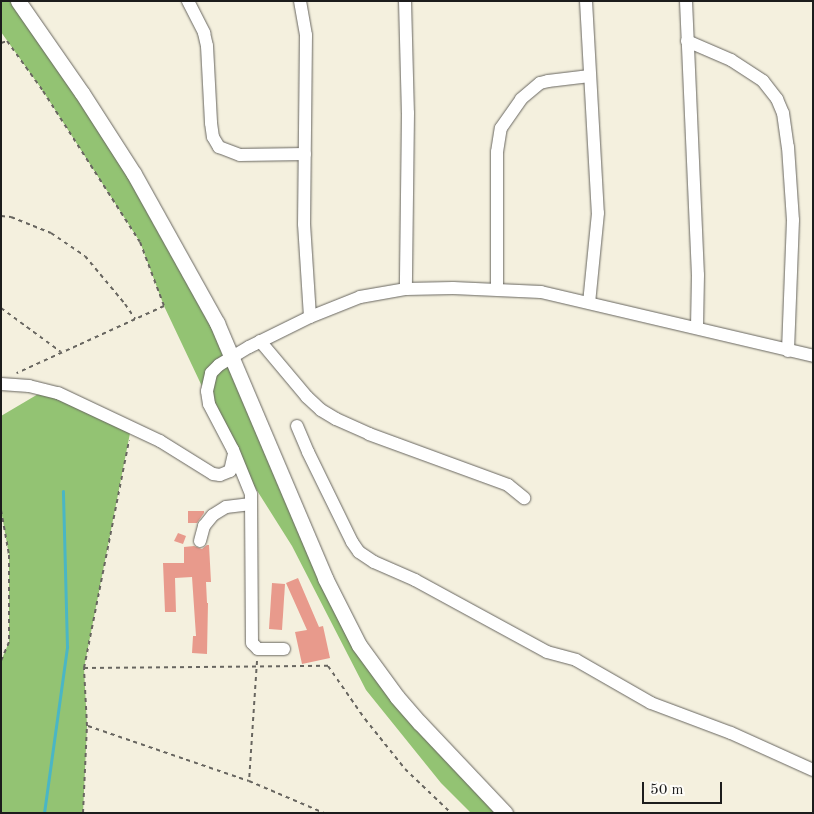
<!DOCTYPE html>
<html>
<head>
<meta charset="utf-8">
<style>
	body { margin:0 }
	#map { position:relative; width:814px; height:814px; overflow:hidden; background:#f4f0de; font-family:"Old Standard TT",serif }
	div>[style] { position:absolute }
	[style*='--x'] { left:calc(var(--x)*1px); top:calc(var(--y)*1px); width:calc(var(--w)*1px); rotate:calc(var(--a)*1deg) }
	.green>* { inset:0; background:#93c373 }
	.stream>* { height:3px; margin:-1.5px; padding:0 1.5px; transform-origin:1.5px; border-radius:1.5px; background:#4ab6c5 }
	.building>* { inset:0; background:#e89a8c }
	.path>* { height:2px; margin-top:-1px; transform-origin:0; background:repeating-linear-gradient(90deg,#686660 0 4px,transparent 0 8px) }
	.roads { filter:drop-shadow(0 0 1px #686660) drop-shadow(0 0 1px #686660) }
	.minor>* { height:12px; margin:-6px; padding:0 6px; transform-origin:6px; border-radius:6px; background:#fff }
	.major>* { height:15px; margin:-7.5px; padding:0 7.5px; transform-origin:7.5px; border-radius:7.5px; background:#fff }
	span { translate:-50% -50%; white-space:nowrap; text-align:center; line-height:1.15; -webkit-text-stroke:4px #fdfcf7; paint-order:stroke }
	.frame { position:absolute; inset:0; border:2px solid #1c1c1c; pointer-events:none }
	.scale { position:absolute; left:642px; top:782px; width:80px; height:22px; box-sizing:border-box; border:2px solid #1c1c1c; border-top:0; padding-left:6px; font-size:15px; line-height:18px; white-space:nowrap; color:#1c1c1c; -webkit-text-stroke:4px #fdfcf7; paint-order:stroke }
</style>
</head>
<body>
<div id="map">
	<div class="green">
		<i style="clip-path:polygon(1px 1px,18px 1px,175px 245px,359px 645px,505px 813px,471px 813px,441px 783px,366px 690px,292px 546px,234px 454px,164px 306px,140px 242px,43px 91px,1px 32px)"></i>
		<i style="clip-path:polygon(45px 390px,131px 428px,84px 668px,87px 726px,83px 813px,1px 813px,1px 661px,9px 642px,9px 555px,1px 510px,1px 416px)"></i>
	</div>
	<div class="stream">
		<i style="--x:44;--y:813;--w:168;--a:-82.1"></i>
		<i style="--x:67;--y:647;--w:156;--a:-91.5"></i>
	</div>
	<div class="building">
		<i style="clip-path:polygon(188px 511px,204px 511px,204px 513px,197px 523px,188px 523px)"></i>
		<i style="clip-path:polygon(178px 533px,186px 536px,183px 544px,174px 541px)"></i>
		<i style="clip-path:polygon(207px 545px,209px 545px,211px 582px,206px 582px,207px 603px,208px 603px,207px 654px,192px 653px,193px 636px,196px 636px,192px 577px,175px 578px,176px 612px,165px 612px,163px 563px,184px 563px,184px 547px,194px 546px,202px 549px)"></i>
		<i style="clip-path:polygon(298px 578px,319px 627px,323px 626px,330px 658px,302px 664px,295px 632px,307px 630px,286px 583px)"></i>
		<i style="clip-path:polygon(272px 583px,285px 584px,282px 630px,269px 629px)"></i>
	</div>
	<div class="path">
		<i style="--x:1;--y:43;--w:6;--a:-18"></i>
		<i style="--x:7;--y:41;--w:62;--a:54.2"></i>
		<i style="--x:43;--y:91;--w:179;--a:57.3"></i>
		<i style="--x:140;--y:242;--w:68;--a:69.4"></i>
		<i style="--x:164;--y:306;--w:162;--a:155.5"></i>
		<i style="--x:1;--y:216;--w:10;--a:6"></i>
		<i style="--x:11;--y:217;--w:43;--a:21.8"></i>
		<i style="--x:51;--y:233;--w:41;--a:34.1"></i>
		<i style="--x:85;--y:256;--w:62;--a:50.2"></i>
		<i style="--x:125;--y:304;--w:18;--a:56"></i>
		<i style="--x:1;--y:308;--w:74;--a:36.3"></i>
		<i style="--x:1;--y:510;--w:46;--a:79.9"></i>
		<i style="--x:9;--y:555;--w:87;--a:90"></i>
		<i style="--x:9;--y:642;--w:21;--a:113"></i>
		<i style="--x:257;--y:661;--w:120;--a:93.8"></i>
		<i style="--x:249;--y:781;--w:82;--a:23.1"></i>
		<i style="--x:84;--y:668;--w:244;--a:-0.5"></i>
		<i style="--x:328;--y:666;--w:65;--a:55.1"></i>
		<i style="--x:365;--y:719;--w:64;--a:51.3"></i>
		<i style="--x:405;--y:769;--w:64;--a:43.7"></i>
		<i style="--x:88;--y:726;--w:170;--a:18.9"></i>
		<i style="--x:83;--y:813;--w:87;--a:-87.4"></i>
		<i style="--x:87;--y:726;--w:58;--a:-93"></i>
		<i style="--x:84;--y:668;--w:232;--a:-78.8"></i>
	</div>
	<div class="roads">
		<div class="minor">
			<i style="--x:188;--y:1;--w:36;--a:63"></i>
			<i style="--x:204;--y:33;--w:13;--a:77"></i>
			<i style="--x:207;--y:46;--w:77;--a:87"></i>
			<i style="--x:211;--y:123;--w:14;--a:82"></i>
			<i style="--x:213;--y:137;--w:12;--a:59"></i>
			<i style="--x:219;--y:147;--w:22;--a:21"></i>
			<i style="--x:240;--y:155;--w:65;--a:-0.9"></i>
			<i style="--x:300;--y:1;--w:35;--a:80"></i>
			<i style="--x:306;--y:35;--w:189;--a:90.6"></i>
			<i style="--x:304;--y:224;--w:93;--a:86.3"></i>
			<i style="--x:405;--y:1;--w:112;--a:88.5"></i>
			<i style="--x:408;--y:113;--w:176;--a:90.7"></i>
			<i style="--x:586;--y:1;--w:212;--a:86.8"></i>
			<i style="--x:598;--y:213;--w:90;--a:95.7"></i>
			<i style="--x:686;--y:1;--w:274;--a:87.5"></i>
			<i style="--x:698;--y:275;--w:53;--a:91.1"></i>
			<i style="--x:687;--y:41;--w:48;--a:23.4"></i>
			<i style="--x:731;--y:60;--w:38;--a:33"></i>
			<i style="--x:763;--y:81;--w:23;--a:52"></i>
			<i style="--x:777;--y:99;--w:15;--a:67"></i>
			<i style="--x:783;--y:113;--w:34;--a:82"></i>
			<i style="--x:788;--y:147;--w:73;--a:86.1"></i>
			<i style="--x:793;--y:220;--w:131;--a:92.2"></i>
			<i style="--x:497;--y:289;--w:137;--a:-90"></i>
			<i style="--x:497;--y:152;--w:24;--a:-81"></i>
			<i style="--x:501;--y:128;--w:35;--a:-55"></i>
			<i style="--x:521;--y:99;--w:25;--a:-40"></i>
			<i style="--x:540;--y:83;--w:8;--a:-14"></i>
			<i style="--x:548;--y:81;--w:42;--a:-6.8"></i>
			<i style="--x:260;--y:341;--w:73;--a:50"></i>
			<i style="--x:307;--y:397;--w:19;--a:43"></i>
			<i style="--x:321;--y:410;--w:17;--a:31"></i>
			<i style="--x:336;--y:419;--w:36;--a:24"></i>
			<i style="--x:369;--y:434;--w:148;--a:20.1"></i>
			<i style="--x:508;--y:485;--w:21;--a:39"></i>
			<i style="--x:1;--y:384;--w:28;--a:4"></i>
			<i style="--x:29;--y:386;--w:30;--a:14"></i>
			<i style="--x:58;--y:393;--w:113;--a:25.2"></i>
			<i style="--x:160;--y:441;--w:62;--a:31.9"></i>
			<i style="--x:213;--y:474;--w:7;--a:8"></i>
			<i style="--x:220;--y:475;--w:11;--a:-22"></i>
			<i style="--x:230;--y:471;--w:17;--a:-77"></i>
			<i style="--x:297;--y:426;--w:28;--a:67"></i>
			<i style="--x:308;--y:452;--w:100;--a:63.9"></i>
			<i style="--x:352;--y:542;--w:12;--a:55"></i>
			<i style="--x:359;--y:552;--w:18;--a:34"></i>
			<i style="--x:374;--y:562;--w:45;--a:23.7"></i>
			<i style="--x:415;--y:580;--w:150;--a:28.6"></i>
			<i style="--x:547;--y:652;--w:30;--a:15"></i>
			<i style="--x:576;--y:660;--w:86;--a:29.8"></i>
			<i style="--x:651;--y:703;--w:85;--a:20.6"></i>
			<i style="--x:731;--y:733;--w:90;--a:24.3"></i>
			<i style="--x:200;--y:541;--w:16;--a:-75"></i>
			<i style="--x:204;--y:526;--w:14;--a:-51"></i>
			<i style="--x:213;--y:515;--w:15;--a:-32"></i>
			<i style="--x:226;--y:507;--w:25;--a:-7"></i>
			<i style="--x:284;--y:649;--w:26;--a:180"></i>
			<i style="--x:258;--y:649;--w:8;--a:-135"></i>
			<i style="--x:252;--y:643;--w:149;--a:-90.4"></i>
			<i style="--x:251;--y:494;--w:48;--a:-112.2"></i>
			<i style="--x:233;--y:450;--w:52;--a:-117.6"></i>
			<i style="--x:209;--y:404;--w:13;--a:-99"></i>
			<i style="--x:207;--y:391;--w:18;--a:-77"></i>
			<i style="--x:211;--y:373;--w:11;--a:-45"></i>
			<i style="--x:219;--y:365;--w:35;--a:-31"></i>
			<i style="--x:249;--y:347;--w:68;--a:-26.2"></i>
			<i style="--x:310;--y:317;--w:54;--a:-21.8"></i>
			<i style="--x:360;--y:297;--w:47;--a:-9.9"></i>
			<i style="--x:406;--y:289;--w:47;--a:-1.2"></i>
			<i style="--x:453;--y:288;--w:88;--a:2.6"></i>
			<i style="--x:541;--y:292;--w:279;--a:13.2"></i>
		</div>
		<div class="major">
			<i style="--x:18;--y:1;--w:112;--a:55.2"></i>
			<i style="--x:82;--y:93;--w:96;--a:57.3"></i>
			<i style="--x:134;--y:174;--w:171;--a:60.9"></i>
			<i style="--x:217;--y:323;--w:277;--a:67"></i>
			<i style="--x:325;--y:578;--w:75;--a:63.1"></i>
			<i style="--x:359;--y:645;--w:64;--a:53.8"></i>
			<i style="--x:397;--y:697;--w:35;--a:49"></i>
			<i style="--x:420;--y:723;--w:124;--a:46.6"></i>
		</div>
	</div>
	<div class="frame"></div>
	<div class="scale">50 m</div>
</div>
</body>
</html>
